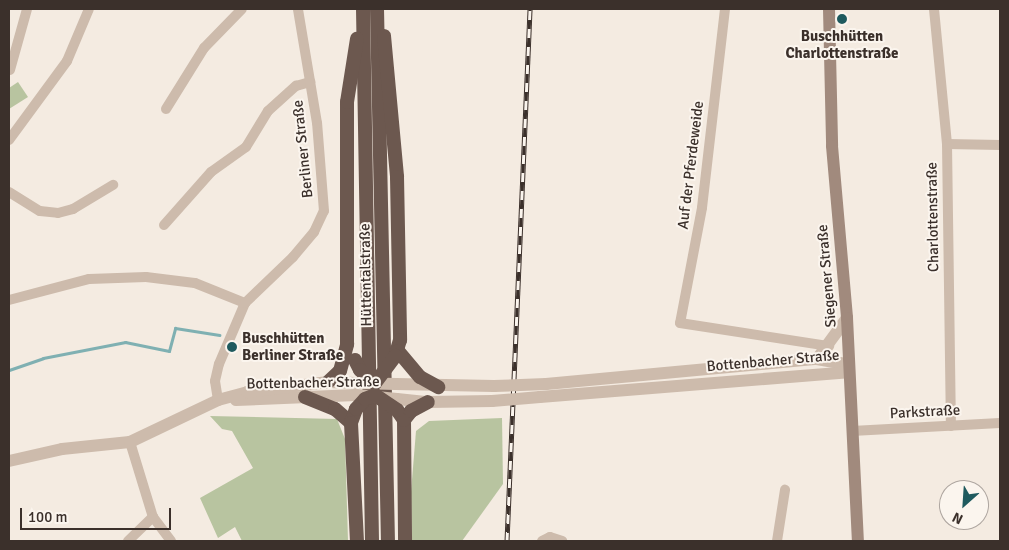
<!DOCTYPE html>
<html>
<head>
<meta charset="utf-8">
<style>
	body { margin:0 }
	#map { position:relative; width:1009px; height:550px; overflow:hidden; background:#f4ebe1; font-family:Signika,sans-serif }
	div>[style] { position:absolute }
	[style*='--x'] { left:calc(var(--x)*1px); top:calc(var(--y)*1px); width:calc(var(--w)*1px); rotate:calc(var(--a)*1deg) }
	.green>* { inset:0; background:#b8c4a0 }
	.stream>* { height:3px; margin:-1.5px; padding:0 1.5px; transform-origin:1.5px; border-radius:1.5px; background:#7fb0b2 }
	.minor>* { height:10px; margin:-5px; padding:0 5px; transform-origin:5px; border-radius:5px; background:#cdbbac }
	.tertiary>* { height:12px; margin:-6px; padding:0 6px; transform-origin:6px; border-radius:6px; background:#cdbbac }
	.secondary>* { height:12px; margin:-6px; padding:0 6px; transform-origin:6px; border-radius:6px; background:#a18a7d }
	.trunk>* { height:14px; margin:-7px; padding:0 7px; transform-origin:7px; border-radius:7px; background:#6c584f }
	.rail>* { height:5px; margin-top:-2.5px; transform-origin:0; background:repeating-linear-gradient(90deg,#fbf5ee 0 9px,#3b302b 0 18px); box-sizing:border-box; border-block:1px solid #3b302b }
	.tertiary-bridge>* { height:12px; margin:-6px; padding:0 6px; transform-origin:6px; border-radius:6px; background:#cdbbac }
	.trunk-bridge>* { height:14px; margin:-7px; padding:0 7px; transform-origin:7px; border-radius:7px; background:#6c584f }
	.dots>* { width:14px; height:14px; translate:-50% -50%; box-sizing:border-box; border:2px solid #fbf5ee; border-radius:50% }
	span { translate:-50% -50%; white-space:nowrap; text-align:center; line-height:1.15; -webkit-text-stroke:4px #fbf5ee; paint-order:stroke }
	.poi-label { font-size:15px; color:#3b302b; font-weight:700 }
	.left { translate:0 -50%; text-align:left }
	.street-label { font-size:15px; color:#3b302b }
	.frame { position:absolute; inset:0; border:10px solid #3b302b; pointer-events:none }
	.north { position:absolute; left:939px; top:480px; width:50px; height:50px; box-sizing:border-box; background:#fbf5ee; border:1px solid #aea6a0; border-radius:50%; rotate:206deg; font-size:14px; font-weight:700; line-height:20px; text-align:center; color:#3b302b }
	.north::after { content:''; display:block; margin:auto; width:18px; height:22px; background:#1f5a5e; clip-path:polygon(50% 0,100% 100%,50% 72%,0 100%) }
	.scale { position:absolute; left:20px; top:508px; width:151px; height:22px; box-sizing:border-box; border:2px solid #3b302b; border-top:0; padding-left:6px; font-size:15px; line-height:18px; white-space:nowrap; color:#3b302b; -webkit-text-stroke:4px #fbf5ee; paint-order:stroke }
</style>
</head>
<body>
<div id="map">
	<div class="green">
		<i style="clip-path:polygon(18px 82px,28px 97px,9px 109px,9px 88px)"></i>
		<i style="clip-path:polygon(210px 416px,337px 419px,345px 439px,348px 541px,242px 541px,235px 527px,218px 538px,200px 498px,253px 468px,232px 431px,222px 429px)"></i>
		<i style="clip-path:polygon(502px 418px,503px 484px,462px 541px,412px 541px,411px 492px,416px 431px,429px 421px)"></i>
	</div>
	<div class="stream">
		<i style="--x:9;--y:370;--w:36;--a:-19"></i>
		<i style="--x:43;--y:358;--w:84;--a:-11"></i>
		<i style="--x:125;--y:342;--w:45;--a:11.6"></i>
		<i style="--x:169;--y:351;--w:24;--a:-75"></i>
		<i style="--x:175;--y:328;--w:45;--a:9"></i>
	</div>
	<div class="minor">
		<i style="--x:725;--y:9;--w:200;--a:96.6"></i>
		<i style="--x:702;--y:208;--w:117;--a:100.8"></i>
		<i style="--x:680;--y:323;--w:151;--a:8.8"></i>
		<i style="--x:934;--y:9;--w:136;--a:84.5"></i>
		<i style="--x:947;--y:144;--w:282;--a:89.2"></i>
		<i style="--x:10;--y:70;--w:63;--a:-74.4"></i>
		<i style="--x:166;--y:109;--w:72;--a:-58.1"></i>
		<i style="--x:204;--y:48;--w:54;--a:-45.7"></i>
		<i style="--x:9;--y:140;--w:98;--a:-53.7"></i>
		<i style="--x:67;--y:61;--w:56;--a:-67.1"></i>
		<i style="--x:947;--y:144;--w:53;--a:1.1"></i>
		<i style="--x:9;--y:192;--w:36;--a:32"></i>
		<i style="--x:40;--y:211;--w:18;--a:6"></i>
		<i style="--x:58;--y:213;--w:16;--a:-15"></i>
		<i style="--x:73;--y:209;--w:47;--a:-31"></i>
		<i style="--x:164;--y:225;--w:71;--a:-48.4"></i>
		<i style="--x:211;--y:172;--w:43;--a:-35.5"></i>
		<i style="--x:246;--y:147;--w:42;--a:-58.6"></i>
		<i style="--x:268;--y:111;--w:38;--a:-42"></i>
		<i style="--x:296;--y:86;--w:15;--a:-16"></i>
		<i style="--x:9;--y:300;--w:83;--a:-14.7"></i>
		<i style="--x:89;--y:279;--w:57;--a:-2"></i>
		<i style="--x:146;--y:277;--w:49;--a:7"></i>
		<i style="--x:195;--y:283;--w:54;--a:21.8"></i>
		<i style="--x:218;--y:400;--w:19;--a:-99"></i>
		<i style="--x:215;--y:381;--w:17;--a:-77"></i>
		<i style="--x:219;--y:364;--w:66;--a:-66.9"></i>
		<i style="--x:245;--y:303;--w:66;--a:-43.8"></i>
		<i style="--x:293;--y:257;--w:33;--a:-50"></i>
		<i style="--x:314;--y:232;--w:23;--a:-65"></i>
		<i style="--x:324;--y:211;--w:88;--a:-94.5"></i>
		<i style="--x:317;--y:123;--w:116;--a:-99.5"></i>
		<i style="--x:852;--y:431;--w:148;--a:-3.1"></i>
		<i style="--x:130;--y:442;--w:78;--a:73"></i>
		<i style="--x:153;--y:517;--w:30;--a:53"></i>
		<i style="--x:128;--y:541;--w:35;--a:-44"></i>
		<i style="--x:542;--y:541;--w:9;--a:-27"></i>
		<i style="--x:550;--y:537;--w:13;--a:18"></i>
		<i style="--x:777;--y:541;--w:52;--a:-81.1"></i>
	</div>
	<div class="tertiary">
		<i style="--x:817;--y:359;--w:51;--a:-53.8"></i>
		<i style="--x:396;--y:384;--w:98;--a:1.2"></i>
		<i style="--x:546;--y:384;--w:272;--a:-5.3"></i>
		<i style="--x:817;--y:359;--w:23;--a:10"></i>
		<i style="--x:840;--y:363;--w:12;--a:48"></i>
		<i style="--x:540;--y:397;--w:309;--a:-4.6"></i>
		<i style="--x:397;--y:399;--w:31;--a:6"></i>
		<i style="--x:428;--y:402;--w:64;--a:-0.9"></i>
		<i style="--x:236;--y:400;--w:120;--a:-2.4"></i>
		<i style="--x:9;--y:461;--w:54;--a:-12.8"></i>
		<i style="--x:62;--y:449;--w:68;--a:-5.9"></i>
		<i style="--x:130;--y:442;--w:98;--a:-25.5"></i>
		<i style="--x:218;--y:400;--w:30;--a:-15"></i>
		<i style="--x:247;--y:392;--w:82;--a:-7"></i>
		<i style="--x:328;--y:382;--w:28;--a:2"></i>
	</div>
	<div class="secondary">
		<i style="--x:829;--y:9;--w:137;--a:88.7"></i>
		<i style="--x:832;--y:146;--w:173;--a:85"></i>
		<i style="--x:847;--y:318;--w:223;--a:87.2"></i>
	</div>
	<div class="trunk">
		<i style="--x:363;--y:9;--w:532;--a:89.03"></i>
		<i style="--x:377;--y:9;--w:532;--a:88.82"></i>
		<i style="--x:384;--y:36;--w:142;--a:84.7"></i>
		<i style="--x:397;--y:177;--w:163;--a:88.9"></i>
		<i style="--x:400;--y:340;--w:17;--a:107"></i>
		<i style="--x:398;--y:351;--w:34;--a:50"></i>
		<i style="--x:420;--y:377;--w:21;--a:29"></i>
		<i style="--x:328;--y:382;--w:16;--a:-43"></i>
		<i style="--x:340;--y:371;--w:28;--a:-75"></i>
		<i style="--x:347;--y:344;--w:242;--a:-90"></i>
		<i style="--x:347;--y:102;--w:64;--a:-81"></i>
		<i style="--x:305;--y:397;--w:32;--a:22"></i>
		<i style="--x:335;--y:409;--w:21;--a:41"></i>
		<i style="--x:356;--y:409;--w:15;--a:110"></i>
		<i style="--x:351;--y:423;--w:118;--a:87.1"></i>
		<i style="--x:397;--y:410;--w:12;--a:55"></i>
		<i style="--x:404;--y:420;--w:121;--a:89.5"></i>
		<i style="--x:404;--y:420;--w:11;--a:-52"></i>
		<i style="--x:411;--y:411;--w:19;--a:-28"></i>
	</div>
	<div class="rail">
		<i style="--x:507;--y:541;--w:532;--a:-87.52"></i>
	</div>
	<div class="tertiary-bridge">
		<i style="--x:356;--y:383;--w:40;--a:1.4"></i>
		<i style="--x:494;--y:386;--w:52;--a:-2.2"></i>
		<i style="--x:356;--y:395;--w:41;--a:5.6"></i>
		<i style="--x:492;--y:401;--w:48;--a:-4.8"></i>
	</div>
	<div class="trunk-bridge">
		<i style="--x:355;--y:360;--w:11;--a:63"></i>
		<i style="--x:360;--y:370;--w:20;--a:41"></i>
		<i style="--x:375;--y:383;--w:34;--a:-53"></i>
		<i style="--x:356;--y:409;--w:13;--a:-48"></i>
		<i style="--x:365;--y:399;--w:11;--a:-22"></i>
		<i style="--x:375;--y:395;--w:27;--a:34"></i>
	</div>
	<div class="dots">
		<i style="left:842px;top:19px;background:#1f5a5e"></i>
		<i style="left:232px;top:347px;background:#1f5a5e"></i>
	</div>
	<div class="poi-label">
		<span style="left:842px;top:45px">Buschhütten<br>Charlottenstraße</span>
		<span class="left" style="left:242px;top:347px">Buschhütten<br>Berliner Straße</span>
	</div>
	<div class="street-label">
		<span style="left:303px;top:149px;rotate:-96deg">Berliner Straße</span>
		<span style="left:691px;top:165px;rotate:-83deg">Auf der Pferdeweide</span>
		<span style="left:933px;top:217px;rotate:-91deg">Charlottenstraße</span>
		<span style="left:366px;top:275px;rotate:-91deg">Hüttentalstraße</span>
		<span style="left:827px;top:276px;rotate:-95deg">Siegener Straße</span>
		<span style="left:773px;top:361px;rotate:-5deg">Bottenbacher Straße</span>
		<span style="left:313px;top:383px;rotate:-1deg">Bottenbacher Straße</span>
		<span style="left:925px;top:412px;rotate:-3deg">Parkstraße</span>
	</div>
	<div class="frame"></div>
	<div class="north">N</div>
	<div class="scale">100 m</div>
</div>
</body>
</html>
